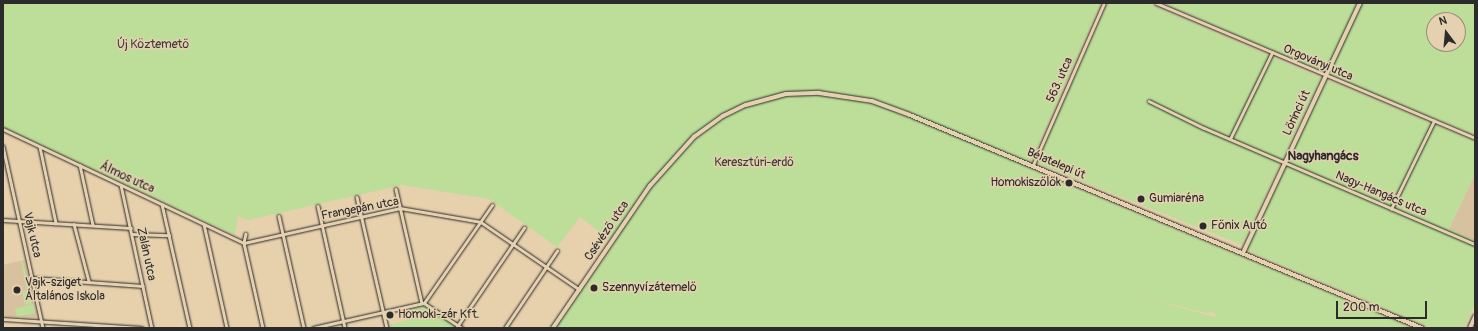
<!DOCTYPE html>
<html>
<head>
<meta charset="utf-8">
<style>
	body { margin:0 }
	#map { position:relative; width:1478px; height:331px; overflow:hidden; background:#e7d0ac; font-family:Pangolin,sans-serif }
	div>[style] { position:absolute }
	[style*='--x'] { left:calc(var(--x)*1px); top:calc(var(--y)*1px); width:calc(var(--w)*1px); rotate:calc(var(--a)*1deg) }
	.built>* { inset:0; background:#d8c19e }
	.green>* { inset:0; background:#bcde98 }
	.roads { filter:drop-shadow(0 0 1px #2b2b2b) drop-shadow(0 0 1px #2b2b2b) }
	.street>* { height:2.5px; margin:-1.25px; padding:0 1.25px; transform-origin:1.25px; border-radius:1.25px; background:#e5d0af }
	.secondary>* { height:3.5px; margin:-1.75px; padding:0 1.75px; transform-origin:1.75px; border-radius:1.75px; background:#e5d0af }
	.dots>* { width:11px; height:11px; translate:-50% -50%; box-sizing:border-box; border:2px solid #e5d0af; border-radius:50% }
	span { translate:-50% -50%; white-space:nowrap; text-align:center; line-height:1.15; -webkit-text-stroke:3px #e5d0af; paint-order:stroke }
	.park-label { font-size:12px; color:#3a3d36 }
	.street-label { font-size:12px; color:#2b2b2b }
	.poi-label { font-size:12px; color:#2b2b2b }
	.right { translate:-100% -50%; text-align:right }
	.left { translate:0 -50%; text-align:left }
	.neighbourhood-label { font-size:13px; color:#2b2b2b; font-weight:700 }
	.frame { position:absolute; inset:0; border:4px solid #2b2b2b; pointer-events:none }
	.north { position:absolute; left:1426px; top:12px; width:40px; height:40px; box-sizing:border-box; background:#e5d0af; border:1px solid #9b8e7a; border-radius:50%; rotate:344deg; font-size:11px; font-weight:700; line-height:16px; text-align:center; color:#2b2b2b }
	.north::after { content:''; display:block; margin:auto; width:14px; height:18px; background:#2b2b2b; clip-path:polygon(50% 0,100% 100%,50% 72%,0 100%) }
	.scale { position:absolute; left:1336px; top:301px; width:91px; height:18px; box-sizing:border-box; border:2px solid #2b2b2b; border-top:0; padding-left:5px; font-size:12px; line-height:14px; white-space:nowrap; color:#2b2b2b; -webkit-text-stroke:3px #e5d0af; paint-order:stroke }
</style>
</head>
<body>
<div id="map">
	<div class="built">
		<i style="clip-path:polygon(1475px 174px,1475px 241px,1449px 229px)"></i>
		<i style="clip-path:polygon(24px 260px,37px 318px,3px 316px,3px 265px)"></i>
	</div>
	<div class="green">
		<i style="clip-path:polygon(evenodd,3px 3px,1101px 3px,1028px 168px,1413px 328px,556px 328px,615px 243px,580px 217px,557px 247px,489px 199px,402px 185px,248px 220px,238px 216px,235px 235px,3px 127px,3px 3px,1141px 297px,1206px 313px,1212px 312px,1216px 314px,1215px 317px,1141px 297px)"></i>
		<i style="clip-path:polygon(1108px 3px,1147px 3px,1321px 78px,1242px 245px,1036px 163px)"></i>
		<i style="clip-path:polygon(evenodd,1163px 3px,1475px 3px,1475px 135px,1333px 76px,1163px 3px,1434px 20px,1458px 20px,1458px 44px,1434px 44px,1434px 20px)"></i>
		<i style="clip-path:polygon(1327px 80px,1475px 141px,1475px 174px,1449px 229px,1475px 241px,1475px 304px,1464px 328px,1432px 328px,1246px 250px)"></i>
		<i style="clip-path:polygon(21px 262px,23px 262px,32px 303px,25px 305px,22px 292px,27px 291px)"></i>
		<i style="clip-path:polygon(33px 304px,35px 313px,17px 317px,15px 309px)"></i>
		<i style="clip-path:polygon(421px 306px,429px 307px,456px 327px,388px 328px,388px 325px,407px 320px,405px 310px)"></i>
	</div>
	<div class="roads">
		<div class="street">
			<i style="--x:1156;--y:3;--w:346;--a:22.9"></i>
			<i style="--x:1149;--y:101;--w:61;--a:26.1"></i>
			<i style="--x:1204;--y:128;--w:295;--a:23.2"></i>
			<i style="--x:3;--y:129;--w:267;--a:25.3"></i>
			<i style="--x:1230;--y:139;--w:96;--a:-64"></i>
			<i style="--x:3;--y:146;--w:186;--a:77.6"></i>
			<i style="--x:40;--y:147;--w:78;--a:78.1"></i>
			<i style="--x:80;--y:165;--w:61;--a:77.8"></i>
			<i style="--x:1033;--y:165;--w:177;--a:-66.3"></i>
			<i style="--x:121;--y:185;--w:146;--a:77.8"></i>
			<i style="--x:396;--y:189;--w:117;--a:77.2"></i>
			<i style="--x:357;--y:197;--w:134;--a:77.1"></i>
			<i style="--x:162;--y:204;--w:127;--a:77.3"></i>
			<i style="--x:318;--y:206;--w:125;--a:77.5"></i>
			<i style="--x:1391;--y:209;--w:98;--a:-64"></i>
			<i style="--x:279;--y:216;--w:115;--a:77.4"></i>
			<i style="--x:3;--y:220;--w:128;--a:3.6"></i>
			<i style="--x:74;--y:224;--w:59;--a:75.3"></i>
			<i style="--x:204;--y:224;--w:107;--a:77.5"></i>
			<i style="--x:132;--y:234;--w:37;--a:2"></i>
			<i style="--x:246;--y:234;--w:9;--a:103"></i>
			<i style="--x:244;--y:243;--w:87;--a:77.4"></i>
			<i style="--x:244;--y:243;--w:160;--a:-12.6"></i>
			<i style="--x:400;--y:208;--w:82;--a:9.8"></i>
			<i style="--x:481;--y:222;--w:119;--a:34.4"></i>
			<i style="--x:32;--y:278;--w:111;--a:4.1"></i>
			<i style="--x:424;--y:303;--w:119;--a:-55.2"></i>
			<i style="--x:3;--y:319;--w:139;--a:3.7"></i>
			<i style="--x:313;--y:328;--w:114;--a:-12.7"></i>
			<i style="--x:424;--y:303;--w:45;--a:33.3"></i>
			<i style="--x:456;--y:328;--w:121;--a:-55.8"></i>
			<i style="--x:505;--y:328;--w:93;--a:-56"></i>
		</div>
		<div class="secondary">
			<i style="--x:1243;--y:253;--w:276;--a:-64.9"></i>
			<i style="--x:553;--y:328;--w:172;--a:-55.7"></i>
			<i style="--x:650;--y:186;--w:66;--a:-48.1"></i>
			<i style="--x:694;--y:137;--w:36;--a:-36"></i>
			<i style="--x:723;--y:116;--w:25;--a:-26"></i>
			<i style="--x:746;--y:105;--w:41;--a:-15.4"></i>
			<i style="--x:786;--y:94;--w:33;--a:-2"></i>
			<i style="--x:819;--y:93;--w:54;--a:8.6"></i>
			<i style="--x:872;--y:101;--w:40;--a:20.2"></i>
			<i style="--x:910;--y:115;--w:555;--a:22.59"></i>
			<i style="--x:1470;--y:328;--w:12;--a:-66"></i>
		</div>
	</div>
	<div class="dots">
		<i style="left:1069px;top:183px;background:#2b2b2b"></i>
		<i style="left:1141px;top:199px;background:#2b2b2b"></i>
		<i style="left:1203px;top:226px;background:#2b2b2b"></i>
		<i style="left:594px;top:288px;background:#2b2b2b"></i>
		<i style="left:17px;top:290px;background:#2b2b2b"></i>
		<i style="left:390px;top:315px;background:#2b2b2b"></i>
	</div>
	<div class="park-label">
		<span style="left:153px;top:45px">Új Köztemető</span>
		<span style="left:754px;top:163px">Keresztúri-erdő</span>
	</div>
	<div class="street-label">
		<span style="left:1318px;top:63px;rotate:23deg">Orgoványi utca</span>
		<span style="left:1060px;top:80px;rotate:-66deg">563. utca</span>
		<span style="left:1297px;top:113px;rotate:-65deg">Lőrinci út</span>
		<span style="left:1056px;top:164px;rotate:23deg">Bélatelepi út</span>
		<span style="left:127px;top:178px;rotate:25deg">Álmos utca</span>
		<span style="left:1381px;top:194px;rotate:23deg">Nagy-Hangács utca</span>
		<span style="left:360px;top:209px;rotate:-11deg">Frangepán utca</span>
		<span style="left:607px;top:231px;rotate:-56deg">Csévéző utca</span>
		<span style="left:32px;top:235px;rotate:77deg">Vajk utca</span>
		<span style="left:146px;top:254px;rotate:78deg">Zalán utca</span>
	</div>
	<div class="poi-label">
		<span class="right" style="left:1061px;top:183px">Homokiszőlők</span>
		<span class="left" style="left:1149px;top:199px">Gumiaréna</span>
		<span class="left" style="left:1211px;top:226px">Főnix Autó</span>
		<span class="left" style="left:25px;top:290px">Vajk-sziget<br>Általános Iskola</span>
		<span class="left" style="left:602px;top:288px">Szennyvízátemelő</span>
		<span class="left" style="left:398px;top:315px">Homoki-zár Kft.</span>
	</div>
	<div class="neighbourhood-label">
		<span style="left:1323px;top:156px">Nagyhangács</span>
	</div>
	<div class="frame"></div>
	<div class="north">N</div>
	<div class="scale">200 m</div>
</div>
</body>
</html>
